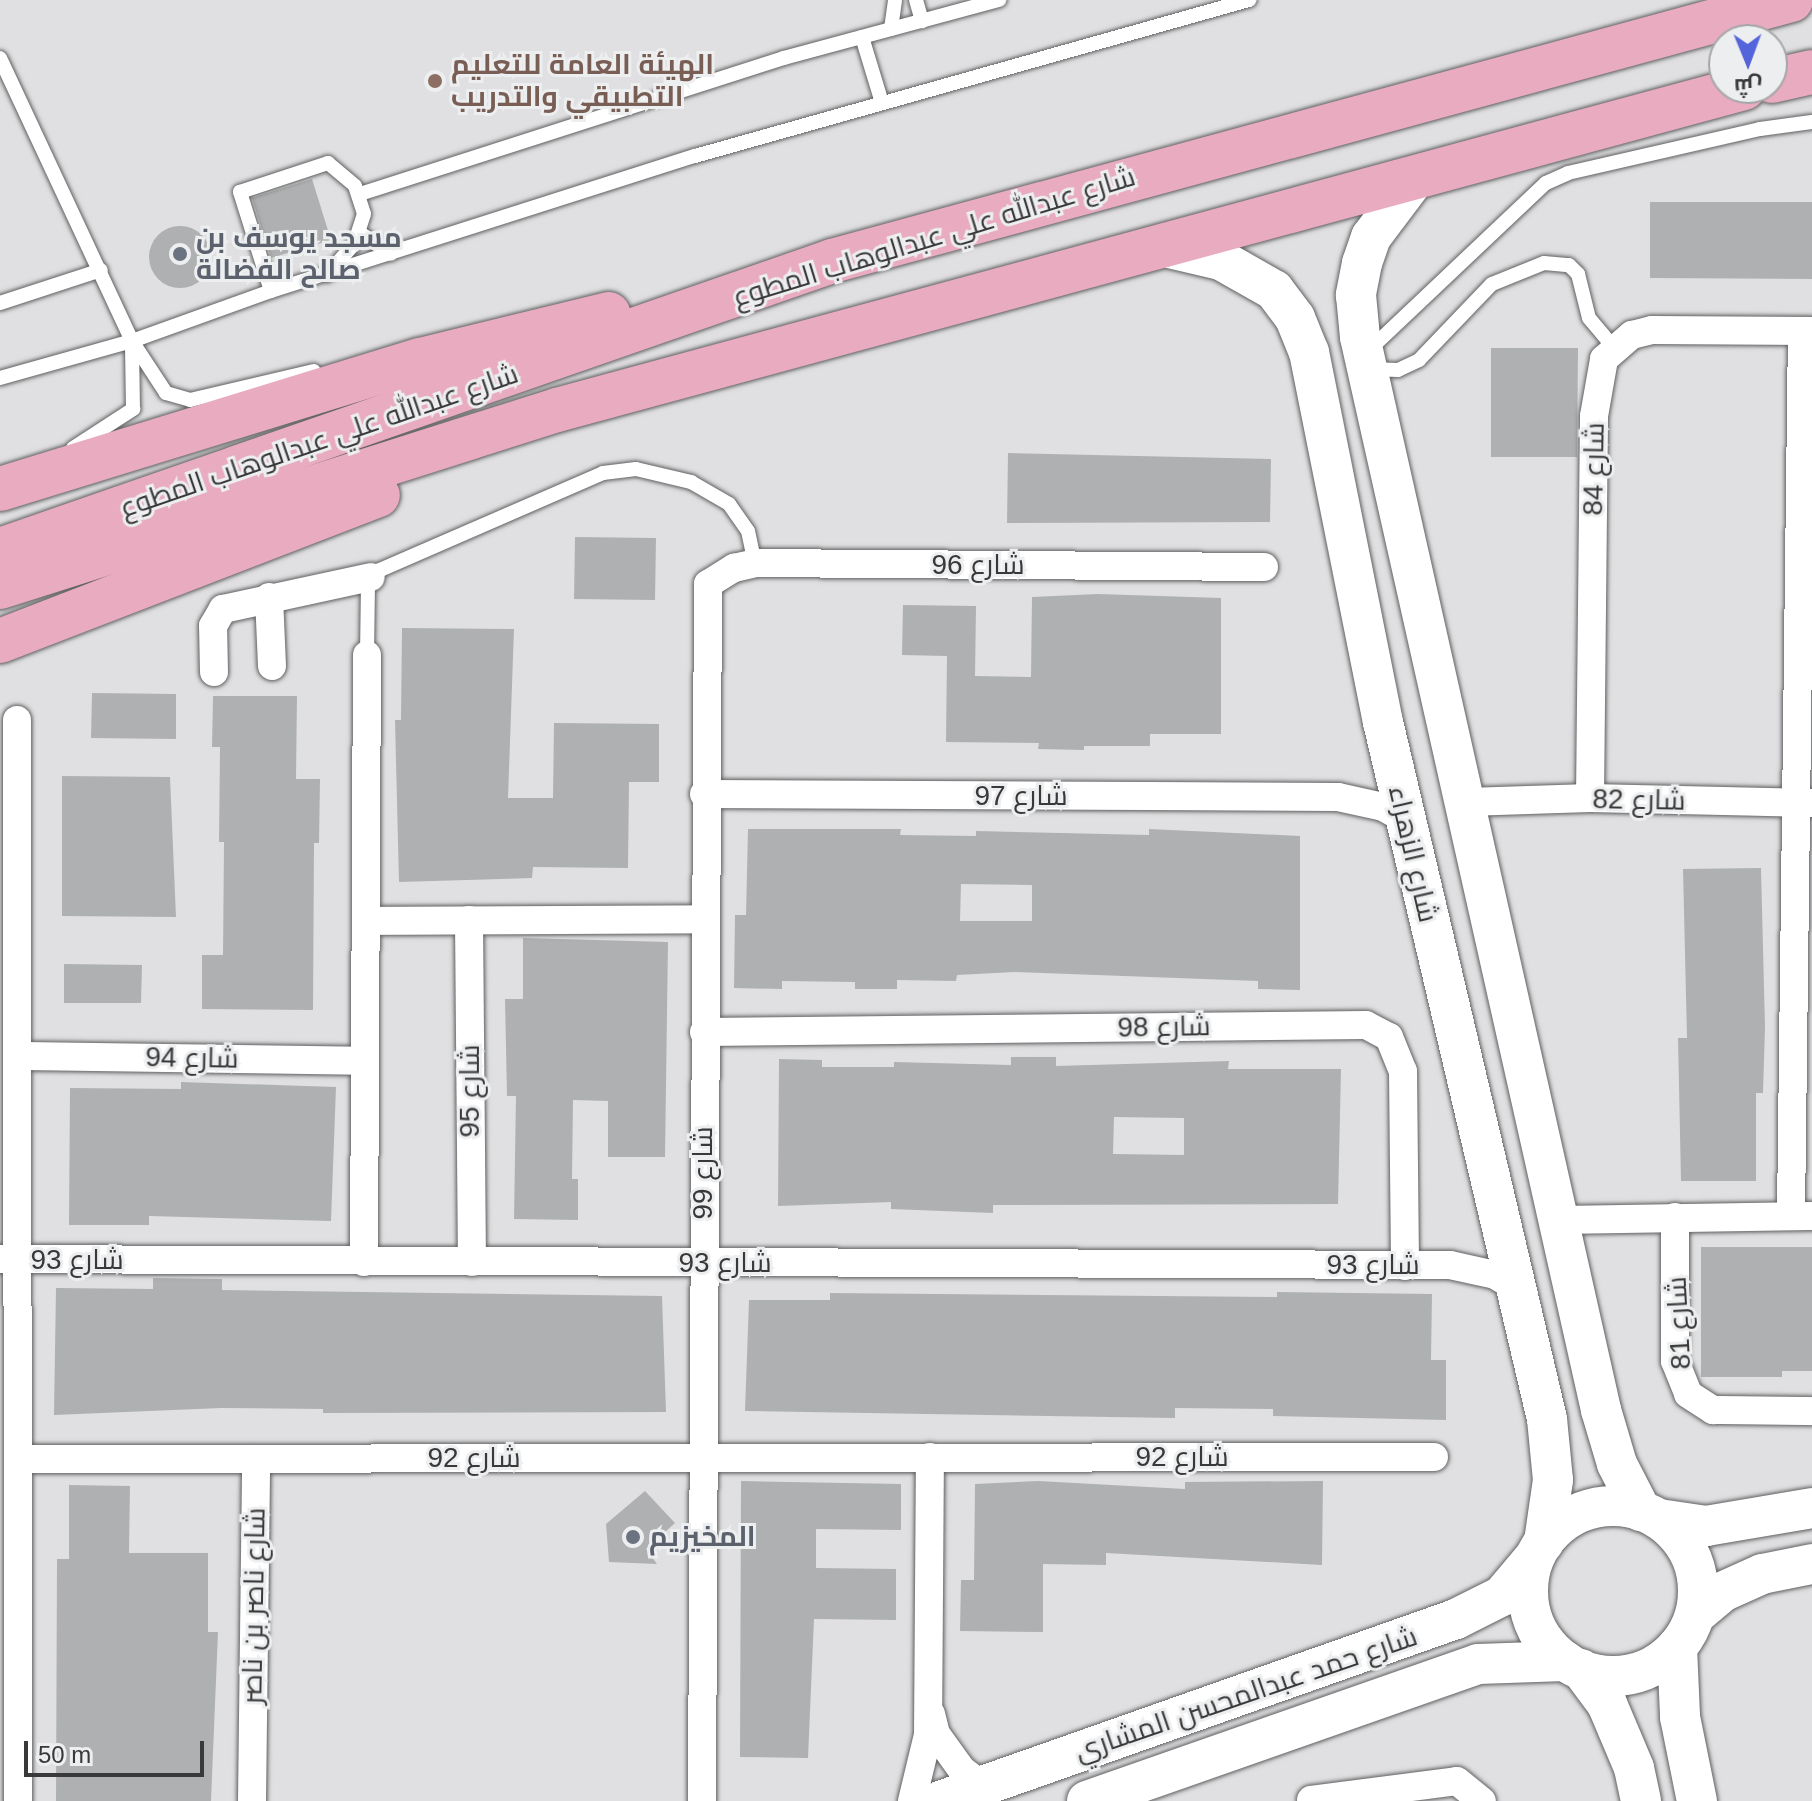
<!DOCTYPE html>
<html>
<head>
<meta charset="utf-8">
<style>
	body { margin:0 }
	#map { position:relative; width:1812px; height:1801px; overflow:hidden; background:#e0e0e2; font-family:Helvetica,Cairo,sans-serif }
	div>[style] { position:absolute }
	[style*='--x'] { left:calc(var(--x)*1px); top:calc(var(--y)*1px); width:calc(var(--w)*1px); rotate:calc(var(--a)*1deg) }
	.building>* { inset:0; background:#afb0b1 }
	.round { border-radius:50% }
	.roads { filter:drop-shadow(0 0 2px #5f6061) drop-shadow(0 0 2px #5f6061) }
	.lane>* { height:14px; margin:-7px; padding:0 7px; transform-origin:7px; border-radius:7px; background:#fff }
	.street>* { height:28px; margin:-14px; padding:0 14px; transform-origin:14px; border-radius:14px; background:#fff }
	.secondary>* { height:40px; margin:-20px; padding:0 20px; transform-origin:20px; border-radius:20px; background:#fff }
	.secondary>.ring { margin:-20px; padding:0; box-sizing:content-box; background:none; border:40px solid #fff; border-radius:50% }
	.primary>* { height:44px; margin:-22px; padding:0 22px; transform-origin:22px; border-radius:22px; background:#e9abbf }
	.dots>* { width:22px; height:22px; translate:-50% -50%; box-sizing:border-box; border:4px solid #edeeef; border-radius:50% }
	span { translate:-50% -50%; white-space:nowrap; text-align:center; line-height:1.15; -webkit-text-stroke:6px #edeeef; paint-order:stroke }
	.education-label { font-size:28px; color:#785e54; font-weight:700 }
	.left { translate:0 -50%; text-align:left }
	.street-label { font-size:28px; color:#39393a }
	.worship-label { font-size:28px; color:#5b616d; font-weight:700 }
	.north { position:absolute; left:1708px; top:24px; width:80px; height:80px; box-sizing:border-box; background:#edeeef; border:2px solid #a5a6a7; border-radius:50%; rotate:179deg; font-size:22px; font-weight:700; line-height:32px; text-align:center; color:#39393a }
	.north::after { content:''; display:block; margin:auto; width:28px; height:36px; background:#5465db; clip-path:polygon(50% 0,100% 100%,50% 72%,0 100%) }
	.scale { position:absolute; left:24px; top:1741px; width:180px; height:36px; box-sizing:border-box; border:4px solid #39393a; border-top:0; padding-left:10px; font-size:24px; line-height:28px; white-space:nowrap; color:#39393a; -webkit-text-stroke:6px #edeeef; paint-order:stroke }
</style>
</head>
<body>
<div id="map">
	<div class="building">
		<i style="clip-path:polygon(312px 179px,331px 240px,271px 258px,252px 198px)"></i>
		<i style="clip-path:polygon(1650px 202px,1812px 202px,1812px 279px,1650px 278px)"></i>
		<i class="round" style="left:149px;top:226px;width:62px;height:62px"></i>
		<i style="clip-path:polygon(1491px 348px,1578px 348px,1577px 457px,1491px 457px)"></i>
		<i style="clip-path:polygon(1008px 453px,1271px 459px,1270px 522px,1007px 523px)"></i>
		<i style="clip-path:polygon(575px 537px,656px 538px,655px 600px,574px 599px)"></i>
		<i style="clip-path:polygon(1098px 594px,1221px 598px,1221px 734px,1150px 734px,1150px 746px,1084px 746px,1084px 750px,1038px 749px,1039px 743px,946px 742px,947px 656px,902px 655px,903px 605px,976px 606px,975px 676px,1031px 677px,1032px 597px)"></i>
		<i style="clip-path:polygon(402px 628px,514px 629px,508px 798px,553px 798px,554px 723px,659px 724px,659px 782px,629px 782px,628px 868px,533px 867px,532px 878px,399px 882px,395px 720px,401px 720px)"></i>
		<i style="clip-path:polygon(92px 693px,176px 694px,176px 739px,91px 738px)"></i>
		<i style="clip-path:polygon(213px 696px,297px 696px,296px 779px,320px 779px,319px 843px,314px 843px,313px 1010px,202px 1009px,202px 955px,223px 955px,224px 842px,219px 842px,220px 747px,212px 747px)"></i>
		<i style="clip-path:polygon(62px 776px,170px 777px,176px 917px,62px 916px)"></i>
		<i style="clip-path:polygon(evenodd,748px 829px,901px 829px,900px 835px,976px 836px,976px 831px,1149px 835px,1149px 829px,1300px 836px,1300px 990px,1258px 989px,1258px 981px,1014px 972px,957px 975px,956px 981px,897px 980px,897px 989px,855px 989px,855px 982px,782px 981px,782px 989px,734px 988px,735px 915px,746px 915px,748px 829px,961px 884px,1032px 885px,1032px 921px,960px 921px,961px 884px)"></i>
		<i style="clip-path:polygon(1761px 868px,1765px 1027px,1763px 1093px,1756px 1093px,1756px 1181px,1681px 1181px,1678px 1038px,1687px 1038px,1683px 869px)"></i>
		<i style="clip-path:polygon(523px 938px,668px 942px,665px 1157px,608px 1157px,608px 1101px,573px 1100px,572px 1179px,578px 1179px,578px 1220px,514px 1219px,516px 1096px,507px 1096px,505px 999px,523px 999px)"></i>
		<i style="clip-path:polygon(64px 964px,142px 965px,141px 1003px,64px 1003px)"></i>
		<i style="clip-path:polygon(evenodd,1011px 1057px,1056px 1057px,1056px 1066px,1229px 1061px,1228px 1069px,1341px 1069px,1338px 1204px,993px 1205px,993px 1213px,891px 1209px,891px 1202px,778px 1206px,779px 1059px,822px 1060px,822px 1067px,894px 1067px,894px 1062px,1011px 1065px,1011px 1057px,1114px 1117px,1184px 1118px,1184px 1155px,1113px 1154px,1114px 1117px)"></i>
		<i style="clip-path:polygon(181px 1082px,336px 1087px,331px 1221px,149px 1216px,149px 1225px,69px 1225px,70px 1088px,181px 1089px)"></i>
		<i style="clip-path:polygon(1701px 1247px,1812px 1247px,1812px 1371px,1782px 1371px,1782px 1377px,1701px 1377px)"></i>
		<i style="clip-path:polygon(153px 1278px,222px 1279px,222px 1290px,662px 1296px,666px 1412px,323px 1413px,323px 1409px,221px 1408px,54px 1415px,56px 1288px,153px 1289px)"></i>
		<i style="clip-path:polygon(1277px 1292px,1432px 1294px,1431px 1360px,1446px 1360px,1446px 1420px,1273px 1416px,1273px 1409px,1175px 1408px,1175px 1418px,745px 1411px,749px 1300px,830px 1300px,830px 1293px,1277px 1297px)"></i>
		<i style="clip-path:polygon(741px 1481px,901px 1484px,901px 1530px,816px 1529px,816px 1568px,896px 1569px,896px 1620px,814px 1619px,808px 1758px,740px 1757px)"></i>
		<i style="clip-path:polygon(1038px 1481px,1185px 1489px,1185px 1482px,1323px 1481px,1322px 1565px,1106px 1553px,1106px 1565px,1043px 1564px,1043px 1632px,960px 1631px,961px 1580px,974px 1580px,975px 1484px)"></i>
		<i style="clip-path:polygon(69px 1485px,130px 1486px,129px 1553px,208px 1553px,208px 1632px,218px 1632px,211px 1801px,56px 1801px,57px 1559px,69px 1559px)"></i>
		<i style="clip-path:polygon(645px 1491px,675px 1523px,646px 1549px,657px 1564px,609px 1562px,606px 1524px)"></i>
	</div>
	<div class="roads">
		<div class="lane">
			<i style="--x:916;--y:0;--w:22;--a:74"></i>
			<i style="--x:891;--y:29;--w:29;--a:-82"></i>
			<i style="--x:862;--y:37;--w:69;--a:73.1"></i>
			<i style="--x:0;--y:58;--w:312;--a:65"></i>
			<i style="--x:132;--y:341;--w:62;--a:56.8"></i>
			<i style="--x:166;--y:393;--w:25;--a:16"></i>
			<i style="--x:190;--y:400;--w:127;--a:-13.2"></i>
			<i style="--x:360;--y:194;--w:445;--a:-17.8"></i>
			<i style="--x:784;--y:58;--w:223;--a:-15.1"></i>
			<i style="--x:360;--y:233;--w:37;--a:34"></i>
			<i style="--x:271;--y:291;--w:104;--a:-107.4"></i>
			<i style="--x:240;--y:192;--w:93;--a:-18.2"></i>
			<i style="--x:328;--y:163;--w:35;--a:40"></i>
			<i style="--x:355;--y:186;--w:29;--a:72"></i>
			<i style="--x:364;--y:214;--w:32;--a:108"></i>
			<i style="--x:354;--y:244;--w:41;--a:131.1"></i>
			<i style="--x:0;--y:303;--w:106;--a:-18.1"></i>
			<i style="--x:1367;--y:352;--w:246;--a:-43.4"></i>
			<i style="--x:1546;--y:183;--w:24;--a:-24"></i>
			<i style="--x:1568;--y:173;--w:197;--a:-12.9"></i>
			<i style="--x:1760;--y:129;--w:52;--a:-7.7"></i>
			<i style="--x:1370;--y:369;--w:28;--a:2"></i>
			<i style="--x:1398;--y:370;--w:23;--a:-25"></i>
			<i style="--x:1419;--y:360;--w:105;--a:-46.2"></i>
			<i style="--x:1492;--y:284;--w:56;--a:-22"></i>
			<i style="--x:1544;--y:263;--w:25;--a:5"></i>
			<i style="--x:1569;--y:265;--w:13;--a:45"></i>
			<i style="--x:1578;--y:274;--w:45;--a:76"></i>
			<i style="--x:1589;--y:318;--w:38;--a:50"></i>
			<i style="--x:0;--y:378;--w:137;--a:-15.7"></i>
			<i style="--x:132;--y:341;--w:148;--a:-19.8"></i>
			<i style="--x:271;--y:291;--w:445;--a:-17.7"></i>
			<i style="--x:695;--y:156;--w:576;--a:-15.73"></i>
			<i style="--x:73;--y:448;--w:72;--a:-33"></i>
			<i style="--x:133;--y:409;--w:64;--a:-90.9"></i>
			<i style="--x:367;--y:655;--w:69;--a:-89.2"></i>
			<i style="--x:368;--y:586;--w:20;--a:-53"></i>
			<i style="--x:380;--y:570;--w:243;--a:-23.5"></i>
			<i style="--x:603;--y:473;--w:33;--a:-7"></i>
			<i style="--x:636;--y:469;--w:57;--a:13.3"></i>
			<i style="--x:691;--y:482;--w:44;--a:30.1"></i>
			<i style="--x:729;--y:504;--w:33;--a:55"></i>
			<i style="--x:748;--y:531;--w:33;--a:78"></i>
		</div>
		<div class="street">
			<i style="--x:269;--y:597;--w:69;--a:87.5"></i>
			<i style="--x:214;--y:672;--w:46;--a:-91.2"></i>
			<i style="--x:213;--y:626;--w:20;--a:-60"></i>
			<i style="--x:223;--y:609;--w:151;--a:-12.2"></i>
			<i style="--x:17;--y:720;--w:1081;--a:89.95"></i>
			<i style="--x:704;--y:794;--w:634;--a:0.27"></i>
			<i style="--x:1338;--y:797;--w:46;--a:12.5"></i>
			<i style="--x:1383;--y:807;--w:25;--a:29"></i>
			<i style="--x:1590;--y:798;--w:382;--a:-89.4"></i>
			<i style="--x:1594;--y:416;--w:58;--a:-80"></i>
			<i style="--x:1604;--y:359;--w:37;--a:-41"></i>
			<i style="--x:1632;--y:335;--w:21;--a:-14"></i>
			<i style="--x:1652;--y:330;--w:160;--a:0.4"></i>
			<i style="--x:1467;--y:802;--w:123;--a:-1.9"></i>
			<i style="--x:1590;--y:798;--w:222;--a:1.3"></i>
			<i style="--x:469;--y:920;--w:342;--a:89.5"></i>
			<i style="--x:366;--y:921;--w:338;--a:-0.3"></i>
			<i style="--x:704;--y:1032;--w:662;--a:-0.61"></i>
			<i style="--x:1366;--y:1025;--w:26;--a:28"></i>
			<i style="--x:1389;--y:1037;--w:37;--a:68"></i>
			<i style="--x:1403;--y:1071;--w:195;--a:89.4"></i>
			<i style="--x:20;--y:1056;--w:345;--a:0.8"></i>
			<i style="--x:1791;--y:1215;--w:884;--a:-89.29"></i>
			<i style="--x:1675;--y:1217;--w:144;--a:90"></i>
			<i style="--x:1675;--y:1361;--w:35;--a:68"></i>
			<i style="--x:1688;--y:1394;--w:30;--a:33"></i>
			<i style="--x:1713;--y:1410;--w:99;--a:0.6"></i>
			<i style="--x:1558;--y:1220;--w:254;--a:-0.9"></i>
			<i style="--x:0;--y:1259;--w:1450;--a:0.24"></i>
			<i style="--x:1450;--y:1265;--w:46;--a:12.5"></i>
			<i style="--x:1495;--y:1275;--w:23;--a:31"></i>
			<i style="--x:364;--y:1262;--w:607;--a:-89.72"></i>
			<i style="--x:18;--y:1459;--w:1416;--a:-0.08"></i>
			<i style="--x:931;--y:1714;--w:21;--a:76"></i>
			<i style="--x:936;--y:1734;--w:44;--a:54.2"></i>
			<i style="--x:962;--y:1770;--w:26;--a:37"></i>
			<i style="--x:1311;--y:1800;--w:147;--a:-7.4"></i>
			<i style="--x:1457;--y:1781;--w:32;--a:39"></i>
			<i style="--x:252;--y:1801;--w:342;--a:-89.3"></i>
			<i style="--x:702;--y:1801;--w:1217;--a:-89.72"></i>
			<i style="--x:708;--y:584;--w:31;--a:-32"></i>
			<i style="--x:734;--y:568;--w:22;--a:-13"></i>
			<i style="--x:755;--y:563;--w:509;--a:0.45"></i>
			<i style="--x:912;--y:1801;--w:68;--a:-76.4"></i>
			<i style="--x:928;--y:1735;--w:278;--a:-89.6"></i>
		</div>
		<div class="secondary">
			<i style="--x:1417;--y:176;--w:76;--a:127"></i>
			<i style="--x:1371;--y:237;--w:28;--a:109"></i>
			<i style="--x:1362;--y:263;--w:33;--a:101"></i>
			<i style="--x:1356;--y:295;--w:42;--a:84.6"></i>
			<i style="--x:1360;--y:337;--w:1100;--a:77.34"></i>
			<i style="--x:1601;--y:1410;--w:56;--a:73.5"></i>
			<i style="--x:1617;--y:1464;--w:53;--a:62.9"></i>
			<i style="--x:1165;--y:247;--w:57;--a:13.1"></i>
			<i style="--x:1221;--y:260;--w:61;--a:29.5"></i>
			<i style="--x:1274;--y:290;--w:35;--a:53"></i>
			<i style="--x:1295;--y:318;--w:37;--a:68"></i>
			<i style="--x:1309;--y:352;--w:377;--a:78.7"></i>
			<i style="--x:1383;--y:722;--w:716;--a:76.76"></i>
			<i style="--x:1547;--y:1419;--w:61;--a:84.4"></i>
			<i style="--x:1553;--y:1480;--w:63;--a:98.3"></i>
			<i class="ring" style="left:1528px;top:1506px;width:130px;height:130px"></i>
			<i style="--x:1659;--y:1519;--w:48;--a:8.5"></i>
			<i style="--x:1706;--y:1526;--w:108;--a:-9.6"></i>
			<i style="--x:1695;--y:1615;--w:35;--a:-40"></i>
			<i style="--x:1722;--y:1592;--w:44;--a:-24.2"></i>
			<i style="--x:1762;--y:1574;--w:51;--a:-11.3"></i>
			<i style="--x:1677;--y:1647;--w:70;--a:87.5"></i>
			<i style="--x:1680;--y:1717;--w:86;--a:78.6"></i>
			<i style="--x:1581;--y:1669;--w:44;--a:53.4"></i>
			<i style="--x:1607;--y:1704;--w:69;--a:67.1"></i>
			<i style="--x:1634;--y:1768;--w:34;--a:78"></i>
			<i style="--x:940;--y:1801;--w:547;--a:-19.43"></i>
			<i style="--x:1456;--y:1619;--w:51;--a:-26.6"></i>
			<i style="--x:1502;--y:1596;--w:50;--a:-49.9"></i>
			<i style="--x:1087;--y:1801;--w:414;--a:-19.3"></i>
			<i style="--x:1478;--y:1664;--w:87;--a:-2"></i>
		</div>
		<div class="primary">
			<i style="--x:1772;--y:81;--w:41;--a:-12.7"></i>
			<i style="--x:0;--y:489;--w:439;--a:-17.1"></i>
			<i style="--x:420;--y:360;--w:194;--a:-13.7"></i>
			<i style="--x:0;--y:550;--w:881;--a:-19.15"></i>
			<i style="--x:832;--y:261;--w:994;--a:-15.22"></i>
			<i style="--x:0;--y:587;--w:584;--a:-17.63"></i>
			<i style="--x:557;--y:410;--w:1230;--a:-15.18"></i>
			<i style="--x:0;--y:641;--w:405;--a:-21.1"></i>
		</div>
	</div>
	<div class="dots">
		<i style="left:435px;top:81px;background:#8d6e63"></i>
		<i style="left:180px;top:254px;background:#6b7280"></i>
		<i style="left:633px;top:1537px;background:#6b7280"></i>
	</div>
	<div class="education-label">
		<span class="left" style="left:451px;top:81px">الهيئة العامة للتعليم<br>التطبيقي والتدريب</span>
	</div>
	<div class="street-label">
		<span style="left:934px;top:237px;rotate:-17deg">شارع عبدالله علي عبدالوهاب المطوع</span>
		<span style="left:319px;top:441px;rotate:-19deg">شارع عبدالله علي عبدالوهاب المطوع</span>
		<span style="left:1594px;top:469px;rotate:-89deg">شارع 84</span>
		<span style="left:978px;top:565px">شارع 96</span>
		<span style="left:1021px;top:796px">شارع 97</span>
		<span style="left:1639px;top:800px;rotate:1deg">شارع 82</span>
		<span style="left:1413px;top:854px;rotate:77deg">شارع الزهراء</span>
		<span style="left:1164px;top:1027px;rotate:-1deg">شارع 98</span>
		<span style="left:192px;top:1058px;rotate:1deg">شارع 94</span>
		<span style="left:470px;top:1091px;rotate:-90deg">شارع 95</span>
		<span style="left:703px;top:1173px;rotate:-90deg">شارع 99</span>
		<span style="left:77px;top:1260px">شارع 93</span>
		<span style="left:725px;top:1263px">شارع 93</span>
		<span style="left:1373px;top:1265px">شارع 93</span>
		<span style="left:1679px;top:1323px;rotate:-93deg">شارع 81</span>
		<span style="left:1182px;top:1457px">شارع 92</span>
		<span style="left:474px;top:1458px">شارع 92</span>
		<span style="left:254px;top:1606px;rotate:-89deg">شارع ناصر بن ناصر</span>
		<span style="left:1246px;top:1694px;rotate:-19deg">شارع حمد عبدالمحسن المشاري</span>
	</div>
	<div class="worship-label">
		<span class="left" style="left:196px;top:254px">مسجد يوسف بن<br>صالح الفضالة</span>
		<span class="left" style="left:649px;top:1537px">المخيزيم</span>
	</div>
	<div class="north">ش</div>
	<div class="scale">50 m</div>
</div>
</body>
</html>
